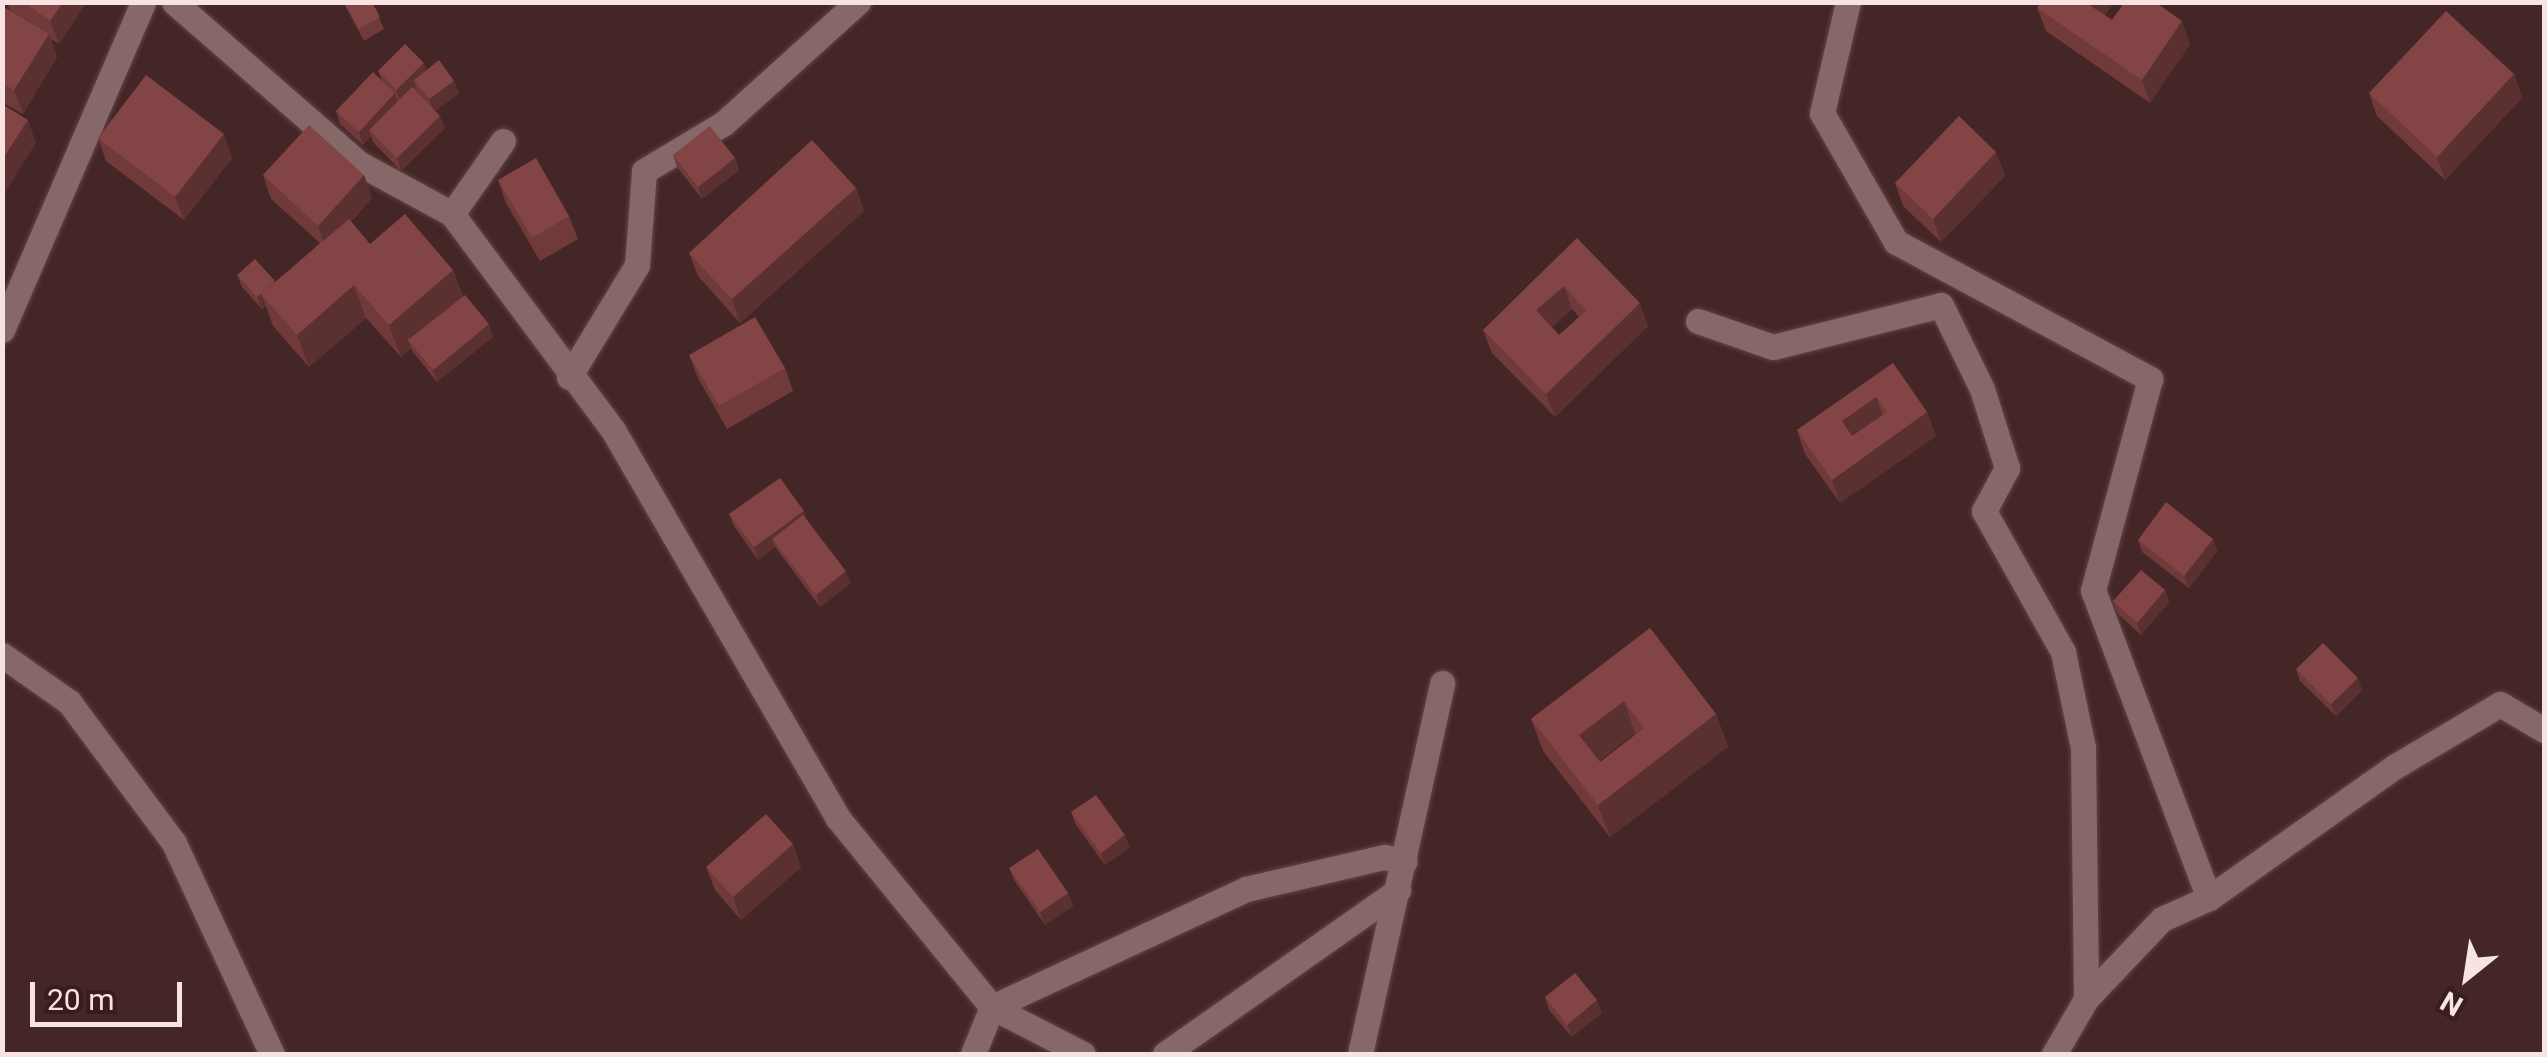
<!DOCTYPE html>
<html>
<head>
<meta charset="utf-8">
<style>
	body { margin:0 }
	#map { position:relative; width:2547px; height:1057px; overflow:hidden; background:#442626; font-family:Roboto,sans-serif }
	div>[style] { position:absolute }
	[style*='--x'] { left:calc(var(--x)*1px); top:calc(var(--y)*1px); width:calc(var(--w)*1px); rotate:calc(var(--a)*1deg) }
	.roads { filter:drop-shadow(0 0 2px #614444) drop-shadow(0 0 2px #614444) }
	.minor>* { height:25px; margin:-12.5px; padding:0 12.5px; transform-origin:12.5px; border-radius:12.5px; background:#856867 }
	.wall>* { inset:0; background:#703a3a }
	.shaded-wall>* { inset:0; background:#5b3030 }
	.building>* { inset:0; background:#824444 }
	span { translate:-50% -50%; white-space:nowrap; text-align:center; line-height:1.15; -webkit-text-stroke:8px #391c1c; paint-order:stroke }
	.frame { position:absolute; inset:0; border:5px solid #f8e3e3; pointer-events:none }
	.north { position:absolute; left:2417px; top:927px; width:100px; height:100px; -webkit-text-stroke:8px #391c1c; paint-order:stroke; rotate:210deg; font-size:28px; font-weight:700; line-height:40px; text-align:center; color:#f8e3e3 }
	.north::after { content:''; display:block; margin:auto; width:35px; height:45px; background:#f8e3e3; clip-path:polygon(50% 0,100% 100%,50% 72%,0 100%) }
	.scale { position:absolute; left:30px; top:982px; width:152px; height:45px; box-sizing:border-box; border:5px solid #f8e3e3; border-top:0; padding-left:12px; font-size:30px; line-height:35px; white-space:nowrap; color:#f8e3e3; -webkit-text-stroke:8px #391c1c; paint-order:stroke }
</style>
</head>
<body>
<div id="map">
	<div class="roads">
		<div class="minor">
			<i style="--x:174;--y:2;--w:247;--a:41.1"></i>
			<i style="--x:360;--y:164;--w:105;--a:28.5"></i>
			<i style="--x:452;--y:214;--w:269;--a:53.3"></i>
			<i style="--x:613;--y:430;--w:447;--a:59.9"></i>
			<i style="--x:837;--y:817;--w:245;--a:50.8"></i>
			<i style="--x:992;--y:1007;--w:102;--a:27.3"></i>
			<i style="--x:1848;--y:2;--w:114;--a:103.2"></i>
			<i style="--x:1822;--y:113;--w:149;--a:60.2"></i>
			<i style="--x:1896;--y:242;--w:289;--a:28.3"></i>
			<i style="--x:2150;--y:379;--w:219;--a:105.1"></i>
			<i style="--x:2093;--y:590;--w:329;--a:69.4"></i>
			<i style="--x:452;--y:214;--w:89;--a:-55.1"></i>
			<i style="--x:1698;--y:321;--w:79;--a:19.1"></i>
			<i style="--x:1773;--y:347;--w:173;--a:-14"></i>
			<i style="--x:1941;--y:305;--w:93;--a:64"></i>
			<i style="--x:1982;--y:389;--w:83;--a:72.4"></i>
			<i style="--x:2007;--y:468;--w:49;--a:118.1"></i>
			<i style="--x:1984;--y:511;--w:162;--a:60.7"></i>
			<i style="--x:2063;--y:652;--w:98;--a:78.2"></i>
			<i style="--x:2083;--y:748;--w:251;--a:89.3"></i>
			<i style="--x:2;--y:330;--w:357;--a:-66.7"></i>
			<i style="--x:569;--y:377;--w:131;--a:-58.7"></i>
			<i style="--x:637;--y:265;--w:94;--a:-85.7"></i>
			<i style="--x:644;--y:171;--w:93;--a:-31"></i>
			<i style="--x:724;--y:123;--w:181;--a:-42.1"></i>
			<i style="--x:2;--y:655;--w:82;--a:35"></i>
			<i style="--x:69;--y:702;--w:176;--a:53.3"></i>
			<i style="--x:174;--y:843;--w:233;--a:65.1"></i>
			<i style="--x:973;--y:1054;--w:51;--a:-68"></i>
			<i style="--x:992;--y:1007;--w:280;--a:-24.9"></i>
			<i style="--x:1246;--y:889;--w:142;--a:-13.1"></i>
			<i style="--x:1384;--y:857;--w:21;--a:11"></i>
			<i style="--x:1165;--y:1054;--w:285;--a:-35.1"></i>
			<i style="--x:1360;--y:1054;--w:380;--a:-77.5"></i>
			<i style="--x:2054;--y:1054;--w:64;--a:-59.8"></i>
			<i style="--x:2086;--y:999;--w:110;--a:-46.5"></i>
			<i style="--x:2162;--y:919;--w:51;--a:-24.1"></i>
			<i style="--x:2209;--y:898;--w:227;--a:-35.3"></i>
			<i style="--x:2394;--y:767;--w:123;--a:-30.7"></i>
			<i style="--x:2500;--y:704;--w:51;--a:30.6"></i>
		</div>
	</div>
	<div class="wall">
		<i style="clip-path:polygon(7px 2px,87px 2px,59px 44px,51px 39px,57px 57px,23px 114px,2px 102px,2px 6px,10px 11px)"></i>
		<i style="clip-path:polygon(343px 2px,372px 2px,384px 29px,364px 41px)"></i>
		<i style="clip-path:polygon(2114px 2px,2105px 15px,2112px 20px,2122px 6px,2116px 2px,2159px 2px,2158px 4px,2190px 44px,2150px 103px,2046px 31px,2037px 8px)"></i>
		<i style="clip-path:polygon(378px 71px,454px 81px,459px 93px,435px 111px,445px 128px,401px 171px,373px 142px,371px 136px,363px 145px,340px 124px,336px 111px,382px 81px)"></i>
		<i style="clip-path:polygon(2514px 74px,2522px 98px,2445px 180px,2377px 116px,2369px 93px)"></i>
		<i style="clip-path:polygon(98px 138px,232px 158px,184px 220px,106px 161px)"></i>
		<i style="clip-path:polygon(1996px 152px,2005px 176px,1941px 242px,1903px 206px,1895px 183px)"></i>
		<i style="clip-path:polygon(673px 155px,735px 158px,739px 170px,702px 199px,677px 167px)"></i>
		<i style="clip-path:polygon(263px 175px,364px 175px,372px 198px,351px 222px,370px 244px,453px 270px,463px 296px,493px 337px,437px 382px,413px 352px,411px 348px,401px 357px,366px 318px,309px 367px,273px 326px,266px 306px,262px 309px,242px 287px,237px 275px,276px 282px,320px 243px,271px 199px)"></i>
		<i style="clip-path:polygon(498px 180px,569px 216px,578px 239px,540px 261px,506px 203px)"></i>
		<i style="clip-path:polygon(856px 188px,864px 211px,740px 323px,698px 276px,689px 253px)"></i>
		<i style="clip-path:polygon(evenodd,1577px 238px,1648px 326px,1555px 417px,1492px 353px,1483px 330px,1577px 238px,1572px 309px,1579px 317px,1559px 335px,1552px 327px,1572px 309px)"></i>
		<i style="clip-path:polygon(689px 355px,785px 368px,793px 391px,727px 429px,698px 378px)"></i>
		<i style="clip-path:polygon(1893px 363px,1927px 412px,1936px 436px,1840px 503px,1805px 454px,1797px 430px)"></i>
		<i style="clip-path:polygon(729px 514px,807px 520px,851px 583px,820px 607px,775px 547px,758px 560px,734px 526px)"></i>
		<i style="clip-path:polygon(2213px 539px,2217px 551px,2189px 588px,2142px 552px,2138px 540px)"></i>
		<i style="clip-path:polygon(2165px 590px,2169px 602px,2141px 635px,2117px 613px,2113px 601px)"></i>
		<i style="clip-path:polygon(evenodd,1650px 628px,1716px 714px,1728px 747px,1610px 837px,1543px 751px,1531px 719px,1650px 628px,1635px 733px,1636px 734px,1600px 762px,1600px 760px,1635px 733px)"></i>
		<i style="clip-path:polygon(2296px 669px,2362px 690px,2336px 716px,2300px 681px)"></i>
		<i style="clip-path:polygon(1071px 812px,1130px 847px,1105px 865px,1076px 825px)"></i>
		<i style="clip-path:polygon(793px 844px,801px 867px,741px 920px,715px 890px,706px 867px)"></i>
		<i style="clip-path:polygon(1009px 868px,1068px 893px,1073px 906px,1045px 925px,1014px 880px)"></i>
		<i style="clip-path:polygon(1545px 997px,1602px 1013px,1572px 1037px,1549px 1010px)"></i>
	</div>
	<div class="shaded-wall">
		<i style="clip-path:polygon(63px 2px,87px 2px,59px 44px,50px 21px)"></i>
		<i style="clip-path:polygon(2089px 2px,2114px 2px,2097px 27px,2088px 4px)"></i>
		<i style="clip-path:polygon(2182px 21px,2190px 44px,2150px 103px,2142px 80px)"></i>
		<i style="clip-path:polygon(49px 34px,57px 57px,23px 114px,14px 90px)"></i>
		<i style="clip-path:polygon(424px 63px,428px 75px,414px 80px,416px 87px,401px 102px,396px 90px)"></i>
		<i style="clip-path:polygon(2514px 74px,2522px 98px,2445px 180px,2437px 157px)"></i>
		<i style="clip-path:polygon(454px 81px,459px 93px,434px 112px,429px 99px)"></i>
		<i style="clip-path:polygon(395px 93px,399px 105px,369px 130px,371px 136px,363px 145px,359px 132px)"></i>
		<i style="clip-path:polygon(440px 116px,445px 128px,401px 171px,397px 158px)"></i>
		<i style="clip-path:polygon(28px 120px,36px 143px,4px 194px,2px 188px,2px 160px)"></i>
		<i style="clip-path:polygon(224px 134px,232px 158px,184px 220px,175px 197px)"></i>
		<i style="clip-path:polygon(1996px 152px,2005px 176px,1941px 242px,1933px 219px)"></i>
		<i style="clip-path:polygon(735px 158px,739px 170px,702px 199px,698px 187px)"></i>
		<i style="clip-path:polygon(364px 175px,372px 198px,326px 249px,318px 226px)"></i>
		<i style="clip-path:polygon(856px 188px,864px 211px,740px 323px,732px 299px)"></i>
		<i style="clip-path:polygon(453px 270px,465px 302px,408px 340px,411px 348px,401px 357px,389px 325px)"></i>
		<i style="clip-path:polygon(354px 285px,366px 318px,309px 367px,297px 335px)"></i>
		<i style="clip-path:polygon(1564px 286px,1572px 309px,1545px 334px,1536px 310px)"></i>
		<i style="clip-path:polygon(261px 294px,266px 306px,262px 309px,257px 297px)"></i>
		<i style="clip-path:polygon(1640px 303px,1648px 326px,1555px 417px,1546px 394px)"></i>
		<i style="clip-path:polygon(489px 324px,493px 337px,437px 382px,433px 370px)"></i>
		<i style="clip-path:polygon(1876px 397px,1884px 420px,1850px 445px,1842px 421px)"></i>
		<i style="clip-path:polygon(1927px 412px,1936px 436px,1840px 503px,1832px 480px)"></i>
		<i style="clip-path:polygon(804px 511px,808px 523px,772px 539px,775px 547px,758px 560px,754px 547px)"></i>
		<i style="clip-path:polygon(2213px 539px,2217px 551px,2189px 588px,2184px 576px)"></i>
		<i style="clip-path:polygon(846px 571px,851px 583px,820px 607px,816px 595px)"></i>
		<i style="clip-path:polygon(2165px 590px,2169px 602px,2141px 635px,2137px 623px)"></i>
		<i style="clip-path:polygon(2358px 678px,2362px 690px,2336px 716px,2331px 704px)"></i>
		<i style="clip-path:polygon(1624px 701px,1635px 733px,1591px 767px,1579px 735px)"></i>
		<i style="clip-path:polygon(1716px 714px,1728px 747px,1610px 837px,1598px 805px)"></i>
		<i style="clip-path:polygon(1125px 835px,1130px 847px,1105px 865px,1101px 853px)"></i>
		<i style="clip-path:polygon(793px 844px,801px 867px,741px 920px,733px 897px)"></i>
		<i style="clip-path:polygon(1068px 893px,1073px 906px,1045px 925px,1040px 912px)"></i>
		<i style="clip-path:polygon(1597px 1000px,1602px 1013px,1572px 1037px,1567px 1025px)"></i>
	</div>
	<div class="building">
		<i style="clip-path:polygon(24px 2px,63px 2px,50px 21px)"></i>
		<i style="clip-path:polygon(344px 2px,372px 2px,380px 17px,359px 29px)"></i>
		<i style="clip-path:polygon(2041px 2px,2089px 2px,2088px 4px,2112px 20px,2125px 2px,2155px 2px,2182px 21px,2142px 80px,2037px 8px)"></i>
		<i style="clip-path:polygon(2px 6px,49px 34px,14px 90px,2px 83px)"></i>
		<i style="clip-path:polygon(2446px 11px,2514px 74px,2437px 157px,2369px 93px)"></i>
		<i style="clip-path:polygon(405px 44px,424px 63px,396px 90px,378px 71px)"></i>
		<i style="clip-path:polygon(439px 60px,454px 81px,429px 99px,414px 80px)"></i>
		<i style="clip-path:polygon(373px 72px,395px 93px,359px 132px,336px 111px)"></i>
		<i style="clip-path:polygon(146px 75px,224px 134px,175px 197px,98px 138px)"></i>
		<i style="clip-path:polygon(412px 87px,440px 116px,397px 158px,369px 130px)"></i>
		<i style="clip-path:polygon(2px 104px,28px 120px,2px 160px)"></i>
		<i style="clip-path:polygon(1959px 116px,1996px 152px,1933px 219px,1895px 183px)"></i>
		<i style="clip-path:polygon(309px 125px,364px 175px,318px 226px,263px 175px)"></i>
		<i style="clip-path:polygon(710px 126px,735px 158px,698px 187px,673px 155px)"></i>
		<i style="clip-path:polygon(812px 140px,856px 188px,732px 299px,689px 253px)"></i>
		<i style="clip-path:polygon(536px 158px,569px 216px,532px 238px,498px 180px)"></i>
		<i style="clip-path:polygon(405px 214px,453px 270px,389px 325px,354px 285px,297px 335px,261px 294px,349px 219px,370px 244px)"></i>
		<i style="clip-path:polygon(evenodd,1577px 238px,1640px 303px,1546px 394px,1483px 330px,1577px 238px,1564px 286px,1586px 311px,1559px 335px,1536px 310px,1564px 286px)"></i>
		<i style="clip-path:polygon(255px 259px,275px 281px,257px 297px,237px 275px)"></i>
		<i style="clip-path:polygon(465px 295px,489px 324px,433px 370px,408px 340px)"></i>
		<i style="clip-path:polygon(755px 317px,785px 368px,719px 406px,689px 355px)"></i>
		<i style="clip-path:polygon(evenodd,1893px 363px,1927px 412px,1832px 480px,1797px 430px,1893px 363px,1876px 397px,1887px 412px,1852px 436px,1842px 421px,1876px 397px)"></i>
		<i style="clip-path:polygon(780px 478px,804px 511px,754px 547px,729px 514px)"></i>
		<i style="clip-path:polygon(2166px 502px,2213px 539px,2184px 576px,2138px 540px)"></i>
		<i style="clip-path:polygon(803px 515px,846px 571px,816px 595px,772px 539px)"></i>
		<i style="clip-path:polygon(2141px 570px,2165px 590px,2137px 623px,2113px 601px)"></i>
		<i style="clip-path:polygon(evenodd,1650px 628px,1716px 714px,1598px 805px,1531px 719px,1650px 628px,1624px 701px,1644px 728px,1600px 762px,1579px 735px,1624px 701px)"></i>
		<i style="clip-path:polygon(2323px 643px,2358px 678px,2331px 704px,2296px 669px)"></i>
		<i style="clip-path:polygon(1096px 795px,1125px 835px,1101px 853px,1071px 812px)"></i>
		<i style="clip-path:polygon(766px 814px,793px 844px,733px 897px,706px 867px)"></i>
		<i style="clip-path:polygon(1038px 849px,1068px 893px,1040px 912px,1009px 868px)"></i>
		<i style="clip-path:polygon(1575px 973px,1597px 1000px,1567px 1025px,1545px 997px)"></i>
	</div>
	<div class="frame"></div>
	<div class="north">N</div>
	<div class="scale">20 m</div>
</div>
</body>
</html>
